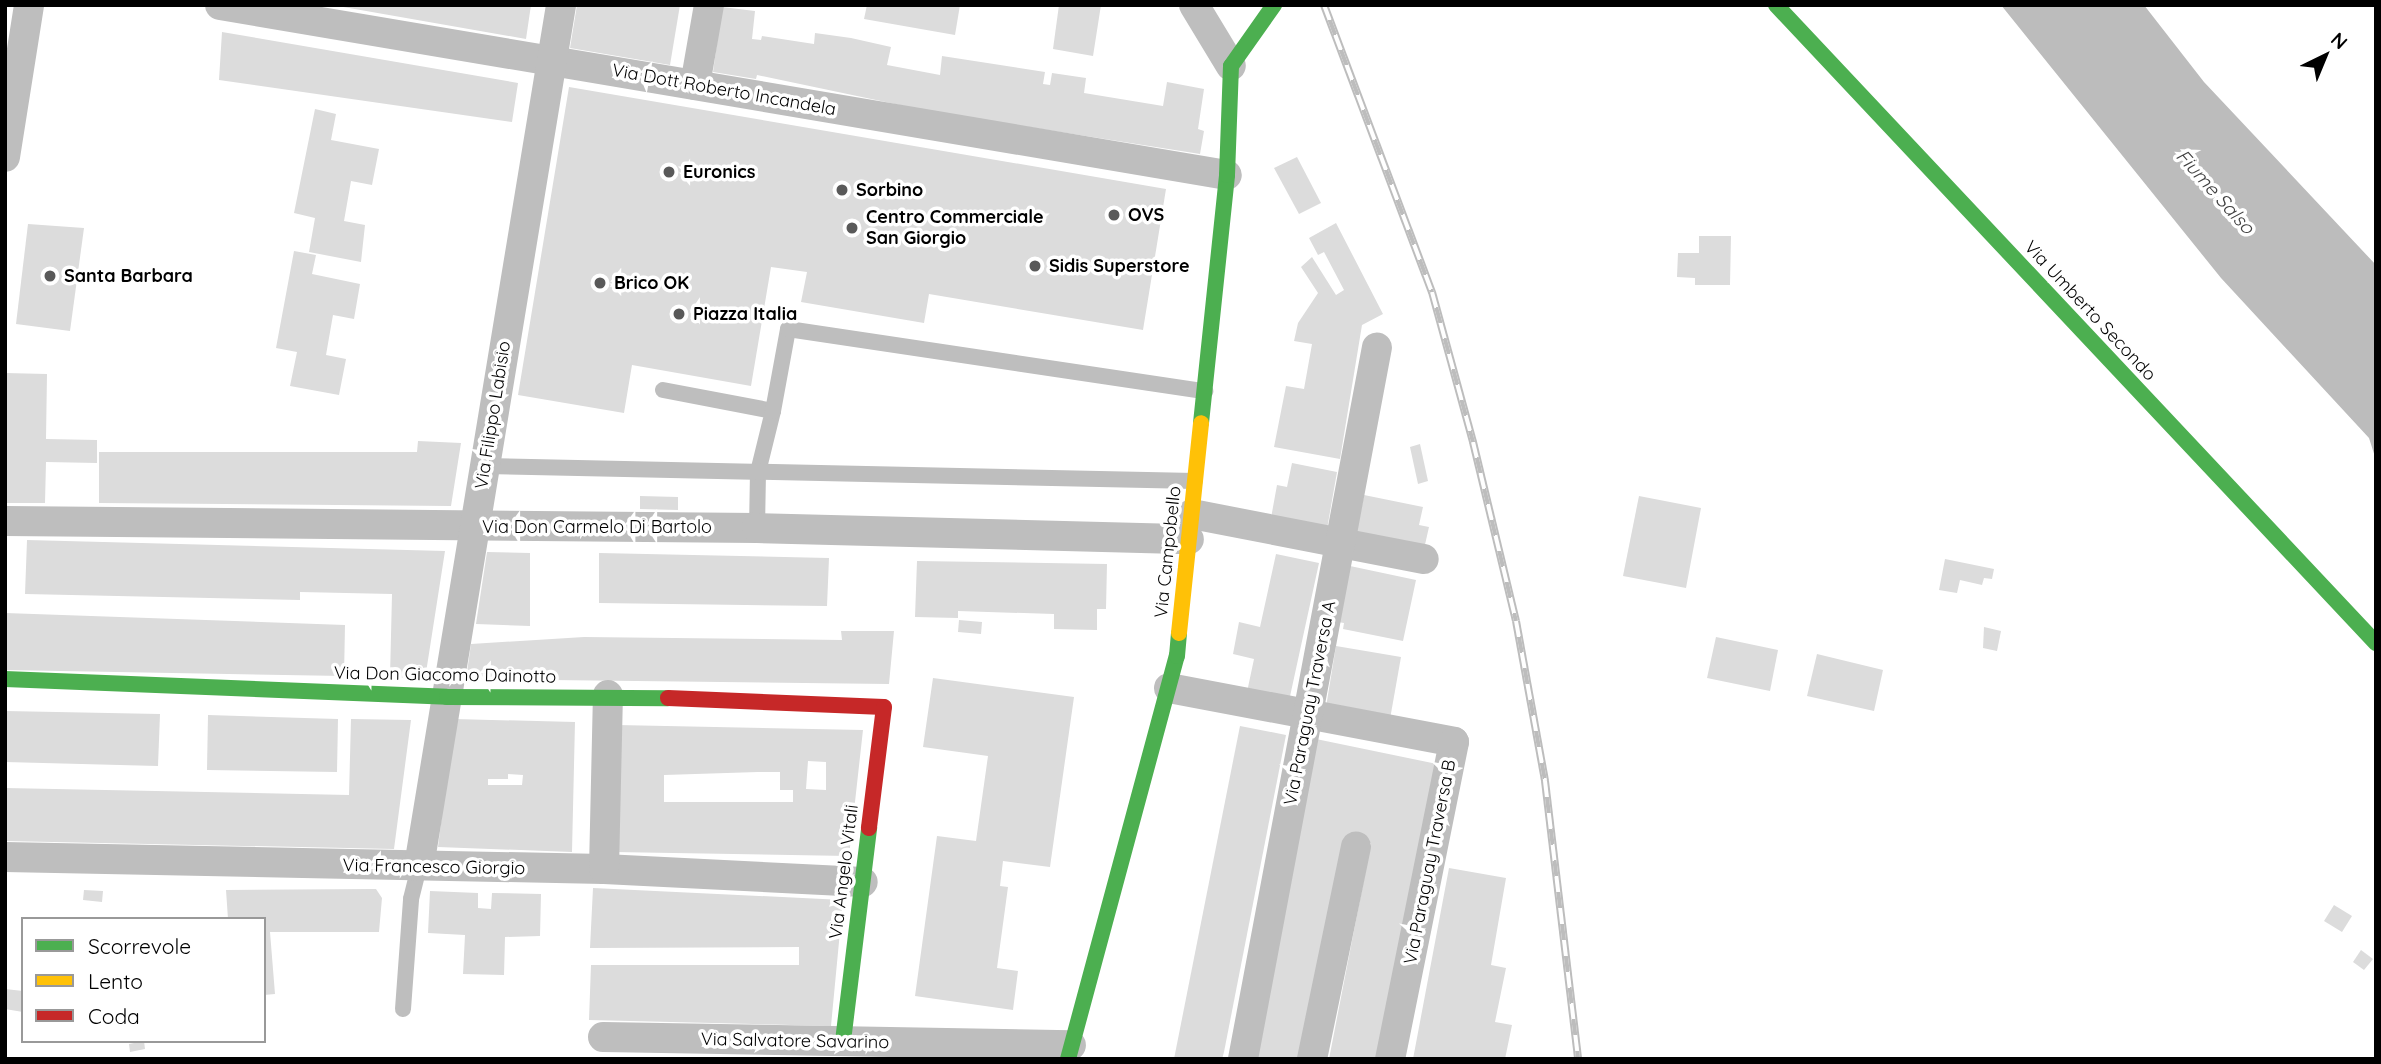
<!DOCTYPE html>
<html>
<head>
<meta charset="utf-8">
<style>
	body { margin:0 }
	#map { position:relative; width:2381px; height:1064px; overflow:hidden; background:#fff; font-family:Quicksand,sans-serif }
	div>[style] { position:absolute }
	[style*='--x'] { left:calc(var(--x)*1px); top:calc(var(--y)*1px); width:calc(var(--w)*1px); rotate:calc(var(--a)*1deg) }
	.water>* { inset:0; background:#bcbcbc }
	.building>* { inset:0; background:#dcdcdc }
	.lane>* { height:16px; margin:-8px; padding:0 8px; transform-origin:8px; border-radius:8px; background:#bebebe }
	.street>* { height:30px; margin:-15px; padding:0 15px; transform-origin:15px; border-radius:15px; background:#bebebe }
	.fast>* { height:16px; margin:-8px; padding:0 8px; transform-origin:8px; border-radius:8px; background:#4caf50 }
	.slow>* { height:16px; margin:-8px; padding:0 8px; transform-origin:8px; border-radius:8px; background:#ffc107 }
	.jam>* { height:16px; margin:-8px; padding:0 8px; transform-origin:8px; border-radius:8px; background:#c62828 }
	.rail>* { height:8px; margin-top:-4px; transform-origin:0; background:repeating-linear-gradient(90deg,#fff 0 16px,#bdbdbd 0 32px); box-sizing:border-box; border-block:2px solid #bdbdbd }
	.dots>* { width:19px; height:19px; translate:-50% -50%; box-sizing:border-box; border:4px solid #fff; border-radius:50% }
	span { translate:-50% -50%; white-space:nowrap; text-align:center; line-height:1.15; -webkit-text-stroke:7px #fff; paint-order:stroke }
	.street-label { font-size:18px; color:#000 }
	.poi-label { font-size:18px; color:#000; font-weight:700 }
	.left { translate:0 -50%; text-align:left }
	.water-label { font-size:19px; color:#404040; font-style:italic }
	.frame { position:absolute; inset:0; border:7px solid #000; pointer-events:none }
	.legend { position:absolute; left:21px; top:917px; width:245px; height:126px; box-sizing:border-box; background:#fff; border:2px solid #999; margin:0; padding:9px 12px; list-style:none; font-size:21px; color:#000 }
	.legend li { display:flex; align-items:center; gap:14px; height:35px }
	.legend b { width:35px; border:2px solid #999 }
	.north { position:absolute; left:2290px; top:21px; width:70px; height:70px; -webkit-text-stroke:5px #fff; paint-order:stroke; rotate:43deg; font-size:19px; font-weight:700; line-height:28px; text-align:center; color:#000 }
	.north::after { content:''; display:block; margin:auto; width:24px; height:32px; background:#000; clip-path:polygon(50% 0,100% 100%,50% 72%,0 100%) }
</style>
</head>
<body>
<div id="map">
	<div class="water">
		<i style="clip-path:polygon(2001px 5px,2144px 5px,2204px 82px,2376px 265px,2376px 460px,2369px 438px,2221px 278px)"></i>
	</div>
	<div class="building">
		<i style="clip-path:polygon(332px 5px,531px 5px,526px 39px)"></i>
		<i style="clip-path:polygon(577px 5px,680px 5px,670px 65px,570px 48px)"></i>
		<i style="clip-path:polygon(867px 5px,960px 5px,955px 35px,864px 19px)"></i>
		<i style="clip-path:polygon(1059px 5px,1101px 5px,1093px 56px,1053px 49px)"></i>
		<i style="clip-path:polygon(722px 7px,755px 11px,752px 39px,761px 40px,762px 36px,814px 44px,815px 33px,851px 38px,891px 47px,887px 65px,940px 75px,942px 56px,1045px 72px,1043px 84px,1050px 85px,1052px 73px,1086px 78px,1084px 93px,1163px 106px,1167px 82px,1204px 89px,1198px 129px,1204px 131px,1200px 154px,933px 112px,757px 75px,756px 79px,713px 72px)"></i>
		<i style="clip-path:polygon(222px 32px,518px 83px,512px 122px,219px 80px)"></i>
		<i style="clip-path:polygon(569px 87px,1166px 189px,1143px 330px,929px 294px,924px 323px,801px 302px,807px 272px,771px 267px,751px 386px,632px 365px,624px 413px,518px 395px)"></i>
		<i style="clip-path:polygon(315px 109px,336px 114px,331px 140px,379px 149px,372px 185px,351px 181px,344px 221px,365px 225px,361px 262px,309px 252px,315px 218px,294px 213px)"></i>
		<i style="clip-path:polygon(1297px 157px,1321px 203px,1299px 214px,1274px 168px)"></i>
		<i style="clip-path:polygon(1336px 223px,1383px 314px,1362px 325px,1340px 459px,1274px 447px,1286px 386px,1304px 389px,1312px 344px,1294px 341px,1298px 323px,1318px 293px,1301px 267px,1312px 257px,1336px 295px,1344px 290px,1324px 252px,1318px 255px,1309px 238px)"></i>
		<i style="clip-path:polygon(28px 224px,84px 228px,70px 331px,16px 324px)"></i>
		<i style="clip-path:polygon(1699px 236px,1731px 236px,1730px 285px,1695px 285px,1695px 278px,1677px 277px,1678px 253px,1699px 253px)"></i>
		<i style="clip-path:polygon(294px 251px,316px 255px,312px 274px,360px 284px,354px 319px,333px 315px,326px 355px,346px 359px,339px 395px,290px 386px,297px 352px,276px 348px)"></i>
		<i style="clip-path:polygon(5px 373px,47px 374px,46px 439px,97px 440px,97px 463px,46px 462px,45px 503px,5px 503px)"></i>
		<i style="clip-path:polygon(418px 441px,461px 443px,451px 506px,99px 503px,99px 452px,417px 452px)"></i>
		<i style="clip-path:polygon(1420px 444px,1428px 481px,1418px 484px,1410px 447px)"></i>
		<i style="clip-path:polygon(1292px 463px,1337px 472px,1327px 529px,1271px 518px,1277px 485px,1287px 487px)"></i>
		<i style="clip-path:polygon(1364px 495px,1423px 507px,1419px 525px,1429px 527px,1424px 549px,1356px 535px)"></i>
		<i style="clip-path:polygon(640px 496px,678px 497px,678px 510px,640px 509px)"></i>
		<i style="clip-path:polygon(1639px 496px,1701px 508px,1686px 588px,1623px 576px)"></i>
		<i style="clip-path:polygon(27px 540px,445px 551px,425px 679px,390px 677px,392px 594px,300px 592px,300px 600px,25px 594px)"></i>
		<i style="clip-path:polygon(487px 552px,530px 553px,530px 626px,476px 624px)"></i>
		<i style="clip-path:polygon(599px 553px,829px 558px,827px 606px,599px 603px)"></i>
		<i style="clip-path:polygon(1276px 554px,1319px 563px,1289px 701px,1247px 692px,1254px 659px,1233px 654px,1239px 622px,1260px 627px)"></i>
		<i style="clip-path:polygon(1945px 559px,1994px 569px,1992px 579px,1984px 578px,1982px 585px,1960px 580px,1957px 593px,1939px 590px)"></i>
		<i style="clip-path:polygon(917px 561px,1107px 564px,1106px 609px,1097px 609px,1097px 630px,1054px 629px,1054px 614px,958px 611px,958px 618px,915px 617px)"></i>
		<i style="clip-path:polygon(1350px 566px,1416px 580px,1403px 641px,1343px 629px,1344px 623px,1338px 622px)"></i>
		<i style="clip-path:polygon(5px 613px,345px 625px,344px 676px,5px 670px)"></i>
		<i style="clip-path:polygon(959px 620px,982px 622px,981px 634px,958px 632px)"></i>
		<i style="clip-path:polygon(1984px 627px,2001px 631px,1997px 651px,1983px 648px)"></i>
		<i style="clip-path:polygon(841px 631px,894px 631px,889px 684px,466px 679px,471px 644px,584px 637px,842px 640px)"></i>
		<i style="clip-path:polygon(1716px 637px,1778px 650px,1770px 691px,1707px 678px)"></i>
		<i style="clip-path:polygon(1336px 646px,1401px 657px,1390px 719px,1326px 707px)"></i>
		<i style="clip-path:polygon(1817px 654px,1883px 670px,1874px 711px,1807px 696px)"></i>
		<i style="clip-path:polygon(933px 678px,1074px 697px,1050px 867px,1003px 861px,1000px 886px,1008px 887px,997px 968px,1018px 971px,1013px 1010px,915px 996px,937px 836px,976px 841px,988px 756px,923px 747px)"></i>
		<i style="clip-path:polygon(5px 711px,160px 714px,158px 766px,5px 762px)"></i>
		<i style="clip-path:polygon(208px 715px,338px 719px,337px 772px,207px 770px)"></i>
		<i style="clip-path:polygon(351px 719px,411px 720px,394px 849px,5px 841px,5px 788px,349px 795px)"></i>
		<i style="clip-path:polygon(evenodd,454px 719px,575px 722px,572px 852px,438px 847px,454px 719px,508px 774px,523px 775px,522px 785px,488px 785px,488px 779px,508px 779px,508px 774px)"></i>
		<i style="clip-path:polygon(evenodd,617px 725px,863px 730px,849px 856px,613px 852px,617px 725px,808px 761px,826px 762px,826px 790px,806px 789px,808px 761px,617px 725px,758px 772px,780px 772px,780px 790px,793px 790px,793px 802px,664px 802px,664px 775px,758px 772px)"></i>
		<i style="clip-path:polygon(1240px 726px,1286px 735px,1224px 1052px,1222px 1059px,1174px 1059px)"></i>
		<i style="clip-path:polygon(1316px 739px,1437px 764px,1379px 1059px,1329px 1059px,1371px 843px,1344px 837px,1300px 1059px,1253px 1059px)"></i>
		<i style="clip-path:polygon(1449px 868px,1506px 878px,1491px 965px,1506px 968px,1495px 1022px,1512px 1025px,1505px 1059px,1413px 1059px)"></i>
		<i style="clip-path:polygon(593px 888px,843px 900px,831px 1026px,589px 1020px,591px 965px,799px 965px,799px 947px,590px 948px)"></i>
		<i style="clip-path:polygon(376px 889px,382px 898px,379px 932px,270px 932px,275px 994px,264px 995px,264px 919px,228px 919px,226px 890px)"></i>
		<i style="clip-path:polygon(84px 890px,103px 891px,102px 902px,83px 900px)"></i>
		<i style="clip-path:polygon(430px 891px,478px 893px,478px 908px,491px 909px,492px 893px,541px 894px,540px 936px,505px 937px,504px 975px,463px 974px,465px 935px,428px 933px)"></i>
		<i style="clip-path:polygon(2334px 905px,2352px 916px,2342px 932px,2324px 921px)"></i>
		<i style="clip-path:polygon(2361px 950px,2373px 959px,2364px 970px,2353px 962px)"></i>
		<i style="clip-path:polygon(5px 989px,23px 991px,23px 1012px,5px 1009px)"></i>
		<i style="clip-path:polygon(144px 1041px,145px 1049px,130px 1052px,129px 1044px)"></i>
	</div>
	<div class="lane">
		<i style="--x:663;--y:390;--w:112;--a:10.8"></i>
		<i style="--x:773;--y:411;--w:63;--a:103.8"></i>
		<i style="--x:758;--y:472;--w:56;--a:91"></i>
		<i style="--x:773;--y:411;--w:83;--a:-79.6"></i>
		<i style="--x:788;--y:329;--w:422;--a:8.5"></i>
		<i style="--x:485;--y:466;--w:710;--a:1.21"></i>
		<i style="--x:403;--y:1009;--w:110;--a:-85.8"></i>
		<i style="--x:411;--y:899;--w:34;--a:-76"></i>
	</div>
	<div class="street">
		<i style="--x:220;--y:5;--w:1021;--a:9.58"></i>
		<i style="--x:1194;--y:5;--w:71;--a:58.8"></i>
		<i style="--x:695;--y:85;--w:81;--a:-80.1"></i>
		<i style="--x:5;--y:157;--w:154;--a:-81"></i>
		<i style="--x:1192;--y:514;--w:236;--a:11"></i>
		<i style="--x:5;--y:521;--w:752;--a:0.53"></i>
		<i style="--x:757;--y:528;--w:432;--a:1.5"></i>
		<i style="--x:1169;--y:688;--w:290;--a:10.7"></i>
		<i style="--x:1454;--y:742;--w:323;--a:101.4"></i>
		<i style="--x:5;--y:857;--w:599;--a:1.15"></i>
		<i style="--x:604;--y:869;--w:259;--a:2.9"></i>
		<i style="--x:419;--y:866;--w:873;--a:-80.63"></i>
		<i style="--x:604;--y:869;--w:174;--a:-88.7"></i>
		<i style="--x:603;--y:1037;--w:468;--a:1"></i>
		<i style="--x:1243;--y:1059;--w:724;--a:-79.34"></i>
		<i style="--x:1312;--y:1059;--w:217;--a:-78.3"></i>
	</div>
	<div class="fast">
		<i style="--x:1776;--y:5;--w:876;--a:46.76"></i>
		<i style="--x:1201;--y:423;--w:249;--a:-84"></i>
		<i style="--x:1227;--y:175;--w:109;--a:-87.9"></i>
		<i style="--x:1231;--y:66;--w:75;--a:-54.8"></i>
		<i style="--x:5;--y:679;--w:442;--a:2.3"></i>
		<i style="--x:447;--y:697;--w:221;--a:0.3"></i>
		<i style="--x:843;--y:1041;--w:215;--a:-83"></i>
		<i style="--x:1068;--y:1059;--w:417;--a:-74.9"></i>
		<i style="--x:1177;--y:656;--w:23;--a:-85"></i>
	</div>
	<div class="slow">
		<i style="--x:1179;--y:633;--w:211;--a:-84"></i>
	</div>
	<div class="jam">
		<i style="--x:668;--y:698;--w:216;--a:2.4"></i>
		<i style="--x:884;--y:707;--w:122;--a:97.1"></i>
	</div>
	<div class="rail">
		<i style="--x:1324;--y:5;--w:307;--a:69.4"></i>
		<i style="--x:1432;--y:292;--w:156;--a:74.7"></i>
		<i style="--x:1473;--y:442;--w:184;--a:76.5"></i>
		<i style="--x:1516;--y:621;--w:163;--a:79.7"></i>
		<i style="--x:1545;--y:781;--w:280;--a:83.2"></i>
	</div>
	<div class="dots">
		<i style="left:669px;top:172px;background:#595959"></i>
		<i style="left:842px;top:190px;background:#595959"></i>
		<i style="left:1114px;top:215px;background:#595959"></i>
		<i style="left:852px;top:228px;background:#595959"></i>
		<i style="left:1035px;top:266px;background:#595959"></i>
		<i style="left:50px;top:276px;background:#595959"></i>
		<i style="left:600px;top:283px;background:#595959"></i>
		<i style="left:679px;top:314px;background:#595959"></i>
	</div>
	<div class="street-label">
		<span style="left:724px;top:90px;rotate:10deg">Via Dott Roberto Incandela</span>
		<span style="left:2090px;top:311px;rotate:47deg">Via Umberto Secondo</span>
		<span style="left:493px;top:415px;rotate:-81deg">Via Filippo Labisio</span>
		<span style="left:597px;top:527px">Via Don Carmelo Di Bartolo</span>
		<span style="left:1168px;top:552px;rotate:-84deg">Via Campobello</span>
		<span style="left:445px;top:675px;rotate:1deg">Via Don Giacomo Dainotto</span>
		<span style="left:1310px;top:703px;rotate:-79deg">Via Paraguay Traversa A</span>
		<span style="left:1430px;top:862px;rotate:-79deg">Via Paraguay Traversa B</span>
		<span style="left:434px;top:867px;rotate:1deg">Via Francesco Giorgio</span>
		<span style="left:844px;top:872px;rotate:-83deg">Via Angelo Vitali</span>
		<span style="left:795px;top:1041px;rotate:1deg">Via Salvatore Savarino</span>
	</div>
	<div class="poi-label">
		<span class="left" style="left:683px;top:172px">Euronics</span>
		<span class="left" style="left:856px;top:190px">Sorbino</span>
		<span class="left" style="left:1128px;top:215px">OVS</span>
		<span class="left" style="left:866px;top:228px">Centro Commerciale<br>San Giorgio</span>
		<span class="left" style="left:1049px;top:266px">Sidis Superstore</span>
		<span class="left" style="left:64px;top:276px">Santa Barbara</span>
		<span class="left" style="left:614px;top:283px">Brico OK</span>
		<span class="left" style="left:693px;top:314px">Piazza Italia</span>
	</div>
	<div class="water-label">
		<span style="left:2215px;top:192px;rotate:48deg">Fiume Salso</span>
	</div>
	<div class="frame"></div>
	<ul class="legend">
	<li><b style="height:9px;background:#4caf50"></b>Scorrevole</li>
	<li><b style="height:9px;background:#ffc107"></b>Lento</li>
	<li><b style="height:9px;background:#c62828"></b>Coda</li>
	</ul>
	<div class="north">N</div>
</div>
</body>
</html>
